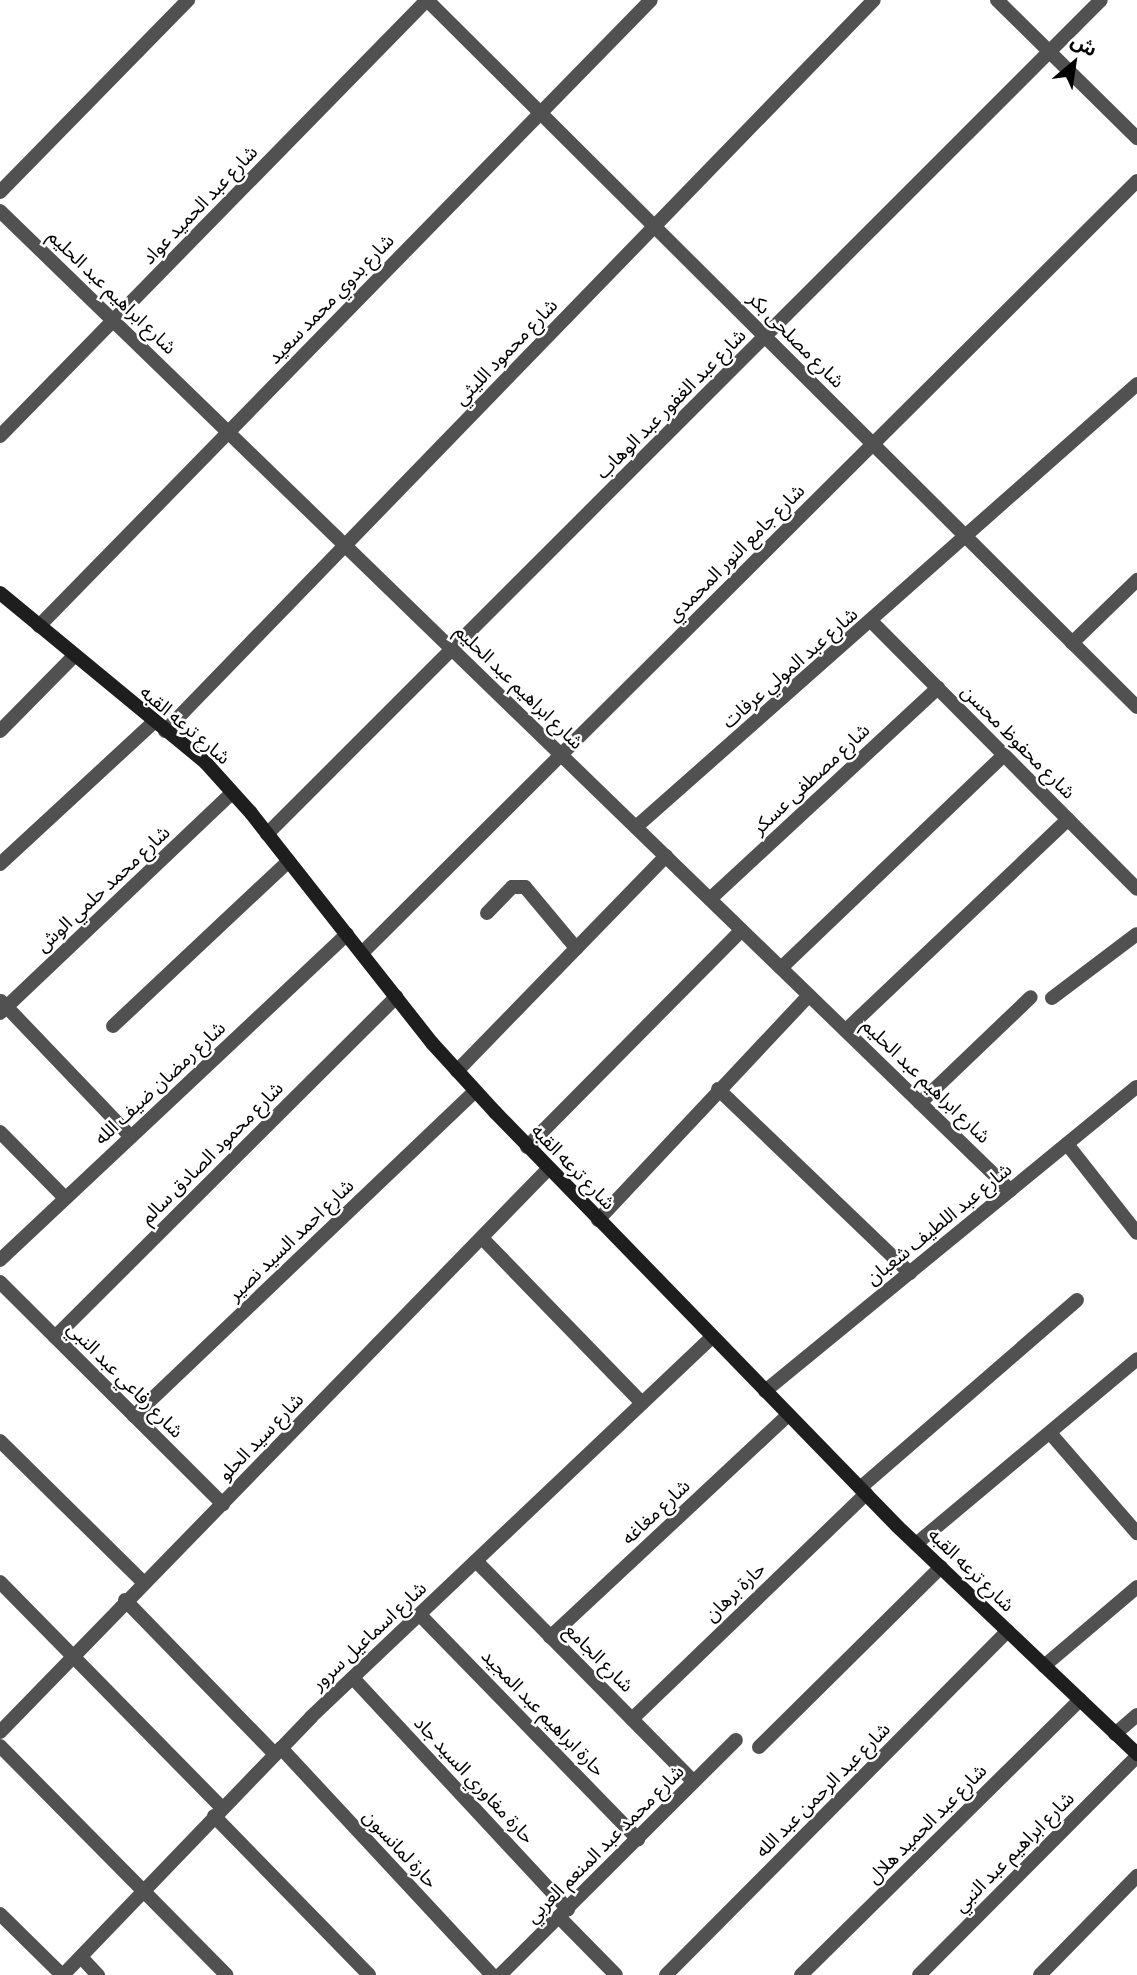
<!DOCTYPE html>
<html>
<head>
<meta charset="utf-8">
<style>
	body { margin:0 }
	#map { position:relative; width:1137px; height:1975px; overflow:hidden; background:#fff; font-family:Manrope,"Noto Sans Arabic",sans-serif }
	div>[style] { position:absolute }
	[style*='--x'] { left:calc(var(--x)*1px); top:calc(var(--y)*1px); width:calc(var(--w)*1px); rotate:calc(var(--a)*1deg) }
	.street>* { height:14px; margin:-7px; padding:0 7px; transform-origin:7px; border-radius:7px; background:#515151 }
	.secondary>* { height:14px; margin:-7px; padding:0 7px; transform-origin:7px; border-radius:7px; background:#1e1e1e }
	span { translate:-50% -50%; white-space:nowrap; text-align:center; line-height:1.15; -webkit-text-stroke:5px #fff; paint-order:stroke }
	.street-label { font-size:19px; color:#000 }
	.north { position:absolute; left:1039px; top:28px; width:70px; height:70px; -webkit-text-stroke:5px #fff; paint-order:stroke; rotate:29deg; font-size:19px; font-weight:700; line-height:28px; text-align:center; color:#000 }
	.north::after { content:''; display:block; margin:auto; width:24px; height:32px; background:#000; clip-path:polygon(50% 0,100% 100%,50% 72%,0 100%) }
</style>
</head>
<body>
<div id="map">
	<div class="street">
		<i style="--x:427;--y:0;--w:1002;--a:44.88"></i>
		<i style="--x:997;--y:0;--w:197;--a:44.6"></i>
		<i style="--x:0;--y:192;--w:269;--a:-45.6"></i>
		<i style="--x:0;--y:211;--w:1407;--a:44.11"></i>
		<i style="--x:0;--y:436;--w:610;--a:-45.6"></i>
		<i style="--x:872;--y:622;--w:376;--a:45.2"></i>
		<i style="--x:39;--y:626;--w:875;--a:-45.65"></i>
		<i style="--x:1072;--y:643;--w:91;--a:-44.1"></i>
		<i style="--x:0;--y:731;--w:105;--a:-45.4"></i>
		<i style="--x:165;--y:731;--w:1018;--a:-45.88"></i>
		<i style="--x:636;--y:827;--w:669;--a:-41.48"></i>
		<i style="--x:267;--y:834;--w:1179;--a:-45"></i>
		<i style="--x:0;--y:864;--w:209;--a:-42.7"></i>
		<i style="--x:710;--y:899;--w:311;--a:-42.8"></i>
		<i style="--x:487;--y:913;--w:36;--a:-46"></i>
		<i style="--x:512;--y:887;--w:13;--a:0"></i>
		<i style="--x:525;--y:887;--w:80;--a:50.1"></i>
		<i style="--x:362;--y:953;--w:1094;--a:-44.89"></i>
		<i style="--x:781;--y:968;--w:308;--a:-43.7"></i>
		<i style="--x:1052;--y:998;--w:106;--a:-37"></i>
		<i style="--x:1;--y:1001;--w:188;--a:46.3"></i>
		<i style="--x:0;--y:1013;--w:320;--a:-43.5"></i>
		<i style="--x:113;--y:1026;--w:241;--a:-43.2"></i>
		<i style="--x:846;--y:1030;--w:306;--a:-43.5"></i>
		<i style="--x:457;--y:1071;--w:300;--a:-45.8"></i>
		<i style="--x:718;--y:1089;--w:266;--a:43.8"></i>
		<i style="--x:920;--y:1103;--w:153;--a:-43.7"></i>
		<i style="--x:0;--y:1132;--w:93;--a:45.4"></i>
		<i style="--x:1067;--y:1144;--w:113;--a:51.8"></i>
		<i style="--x:527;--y:1147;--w:305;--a:-45.3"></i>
		<i style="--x:598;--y:1220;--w:308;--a:-46.8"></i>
		<i style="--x:482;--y:1238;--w:230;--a:45.9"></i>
		<i style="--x:0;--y:1260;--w:476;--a:-43.2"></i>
		<i style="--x:0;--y:1282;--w:315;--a:44.9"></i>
		<i style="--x:55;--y:1337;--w:482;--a:-44.9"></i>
		<i style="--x:765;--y:1391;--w:480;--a:-39.3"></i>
		<i style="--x:134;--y:1416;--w:471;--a:-43.6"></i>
		<i style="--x:1050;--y:1433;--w:133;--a:49"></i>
		<i style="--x:0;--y:1441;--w:201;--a:44.6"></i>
		<i style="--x:860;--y:1488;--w:287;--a:-40.9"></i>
		<i style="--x:916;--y:1544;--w:288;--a:-39.9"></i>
		<i style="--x:476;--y:1561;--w:310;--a:45.4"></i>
		<i style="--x:0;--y:1582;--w:317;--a:45.5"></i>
		<i style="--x:125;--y:1600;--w:215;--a:45.8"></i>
		<i style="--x:420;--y:1615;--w:313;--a:45.8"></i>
		<i style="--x:550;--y:1637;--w:325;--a:-43"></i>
		<i style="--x:1044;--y:1666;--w:122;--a:-40.3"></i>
		<i style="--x:353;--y:1678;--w:316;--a:47.1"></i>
		<i style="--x:632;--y:1719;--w:325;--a:-43.9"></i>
		<i style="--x:0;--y:1732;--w:786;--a:-45.77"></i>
		<i style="--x:1115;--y:1734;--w:29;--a:-41"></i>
		<i style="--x:0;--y:1746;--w:322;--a:45.3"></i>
		<i style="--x:759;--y:1747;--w:256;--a:-44.7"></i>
		<i style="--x:281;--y:1748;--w:310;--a:47.1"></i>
		<i style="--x:214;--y:1816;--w:222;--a:45.7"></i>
		<i style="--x:0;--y:1914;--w:87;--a:44.5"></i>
		<i style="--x:559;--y:1917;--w:81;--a:45.5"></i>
		<i style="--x:81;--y:1957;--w:25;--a:47"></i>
		<i style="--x:63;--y:1975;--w:358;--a:-46.1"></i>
		<i style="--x:311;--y:1717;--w:552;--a:-43.46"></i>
		<i style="--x:500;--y:1975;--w:333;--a:-44.9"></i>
		<i style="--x:666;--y:1975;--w:485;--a:-45.2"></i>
		<i style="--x:801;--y:1975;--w:392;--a:-44.6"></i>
		<i style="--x:919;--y:1975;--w:309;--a:-45.1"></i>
		<i style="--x:1040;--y:1975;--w:139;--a:-45.6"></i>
	</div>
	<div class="secondary">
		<i style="--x:0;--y:593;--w:267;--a:39.5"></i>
		<i style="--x:206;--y:763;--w:67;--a:48"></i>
		<i style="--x:251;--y:813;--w:293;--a:51.8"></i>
		<i style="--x:432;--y:1043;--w:93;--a:47.6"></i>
		<i style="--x:495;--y:1112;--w:578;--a:45.84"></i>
		<i style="--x:898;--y:1527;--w:330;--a:43.5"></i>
	</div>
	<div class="street-label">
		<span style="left:200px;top:205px;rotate:-46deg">شارع عبد الحميد عواد</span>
		<span style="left:112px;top:292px;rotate:44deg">شارع ابراهيم عبد الحليم</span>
		<span style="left:331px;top:299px;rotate:-46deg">شارع بدوي محمد سعيد</span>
		<span style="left:796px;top:340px;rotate:45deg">شارع مصلحى بكر</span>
		<span style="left:506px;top:352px;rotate:-46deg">شارع محمود الليثي</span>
		<span style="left:671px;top:404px;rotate:-45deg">شارع عبد الغفور عبد الوهاب</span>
		<span style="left:736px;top:553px;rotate:-45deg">شارع جامع النور المحمدي</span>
		<span style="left:790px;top:668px;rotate:-41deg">شارع عبد المولي عرفات</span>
		<span style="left:519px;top:687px;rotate:44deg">شارع ابراهيم عبد الحليم</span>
		<span style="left:185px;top:725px;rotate:40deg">شارع ترعه القبه</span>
		<span style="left:1018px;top:742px;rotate:45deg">شارع محفوظ محسن</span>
		<span style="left:811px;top:779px;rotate:-43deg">شارع مصطفى عسكر</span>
		<span style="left:103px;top:889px;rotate:-43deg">شارع محمد حلمي الوش</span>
		<span style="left:926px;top:1081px;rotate:44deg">شارع ابراهيم عبد الحليم</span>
		<span style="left:160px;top:1083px;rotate:-43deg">شارع رمضان ضيف الله</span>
		<span style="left:212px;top:1153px;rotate:-45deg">شارع محمود الصادق سالم</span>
		<span style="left:573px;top:1167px;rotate:46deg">شارع ترعه القبه</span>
		<span style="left:939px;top:1224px;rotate:-39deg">شارع عبد اللطيف شعبان</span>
		<span style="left:291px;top:1240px;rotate:-44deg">شارع احمد السيد نصير</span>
		<span style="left:125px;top:1380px;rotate:45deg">شارع رفاعي عبد النبي</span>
		<span style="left:261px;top:1437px;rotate:-46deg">شارع سيد الحلو</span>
		<span style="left:656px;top:1512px;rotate:-43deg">شارع مغاغه</span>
		<span style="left:971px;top:1570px;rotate:44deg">شارع ترعه القبه</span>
		<span style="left:735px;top:1592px;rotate:-44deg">حارة برهان</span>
		<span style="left:369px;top:1636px;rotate:-43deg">شارع اسماعيل سرور</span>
		<span style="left:599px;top:1658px;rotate:45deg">شارع الجامع</span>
		<span style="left:543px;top:1713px;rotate:46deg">حارة ابراهيم عبد المجيد</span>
		<span style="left:474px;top:1780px;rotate:47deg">حارة مغاوري السيد جاد</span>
		<span style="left:823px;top:1790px;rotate:-45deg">شارع عبد الرحمن عبد الله</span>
		<span style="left:927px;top:1824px;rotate:-45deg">شارع عبد الحميد هلال</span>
		<span style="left:605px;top:1844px;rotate:-45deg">شارع محمد عبد المنعم العربي</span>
		<span style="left:400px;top:1849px;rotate:47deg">حارة لمانسون</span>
		<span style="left:1014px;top:1852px;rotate:-45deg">شارع ابراهيم عبد النبي</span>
	</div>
	<div class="north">ش</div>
</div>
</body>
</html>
